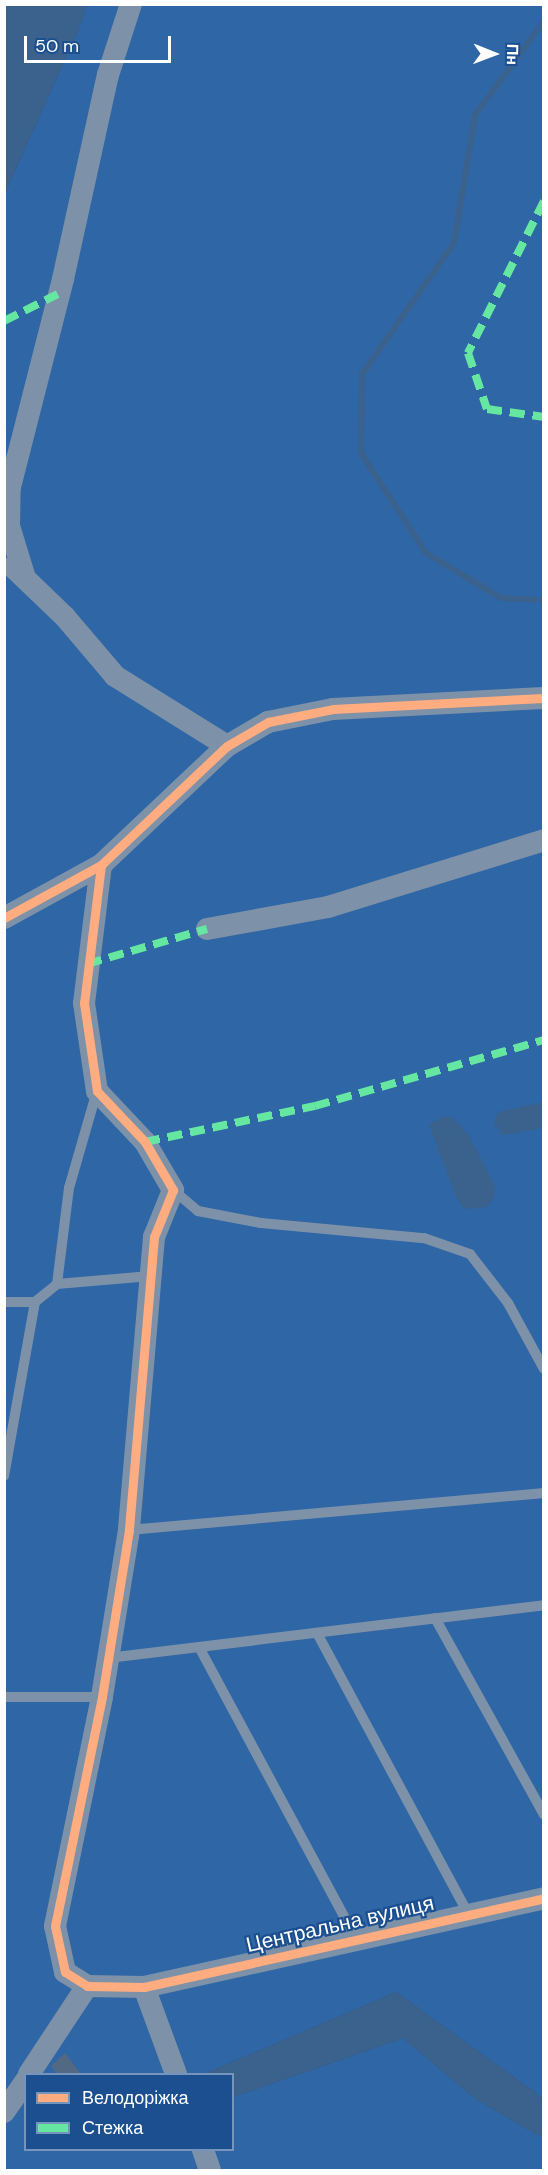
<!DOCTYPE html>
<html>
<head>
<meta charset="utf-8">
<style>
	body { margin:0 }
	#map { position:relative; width:548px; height:2175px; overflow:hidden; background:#365274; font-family:"DM Sans",sans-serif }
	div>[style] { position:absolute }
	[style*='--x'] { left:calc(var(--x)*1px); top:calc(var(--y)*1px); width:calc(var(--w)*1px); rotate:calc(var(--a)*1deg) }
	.green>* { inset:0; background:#2f66a5 }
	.water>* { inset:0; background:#3b618d }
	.stream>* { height:6px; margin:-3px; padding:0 3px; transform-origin:3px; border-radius:3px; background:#3b618d }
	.building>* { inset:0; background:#526984 }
	.lane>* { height:10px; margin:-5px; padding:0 5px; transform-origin:5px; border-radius:5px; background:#7d92a8 }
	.street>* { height:22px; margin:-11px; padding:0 11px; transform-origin:11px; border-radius:11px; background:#7d92a8 }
	.quiet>* { height:8px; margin-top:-4px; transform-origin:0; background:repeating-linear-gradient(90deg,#66e7a1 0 15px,transparent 0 23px) }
	.cycleway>* { height:9px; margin:-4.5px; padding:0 4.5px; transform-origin:4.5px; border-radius:4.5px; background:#ffac80 }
	span { translate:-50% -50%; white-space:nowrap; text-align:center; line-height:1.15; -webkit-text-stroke:4.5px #1b4f8f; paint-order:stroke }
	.street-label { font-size:21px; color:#fff }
	.frame { position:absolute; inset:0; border:6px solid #fff; pointer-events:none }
	.legend { position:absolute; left:24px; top:2073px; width:210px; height:78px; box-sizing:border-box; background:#1b4f8f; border:2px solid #7695bc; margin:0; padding:8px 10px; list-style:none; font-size:18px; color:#fff }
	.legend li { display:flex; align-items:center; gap:12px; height:30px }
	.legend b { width:30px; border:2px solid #7695bc }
	.north { position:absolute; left:464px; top:24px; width:60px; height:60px; -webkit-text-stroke:4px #1b4f8f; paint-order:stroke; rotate:91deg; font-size:16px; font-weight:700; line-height:24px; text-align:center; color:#fff }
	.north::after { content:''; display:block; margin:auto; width:21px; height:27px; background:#fff; clip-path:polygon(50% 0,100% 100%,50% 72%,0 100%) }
	.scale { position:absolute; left:24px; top:36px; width:147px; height:27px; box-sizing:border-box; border:3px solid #fff; border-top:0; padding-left:8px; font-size:18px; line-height:21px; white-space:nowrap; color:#fff; -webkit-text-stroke:4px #1b4f8f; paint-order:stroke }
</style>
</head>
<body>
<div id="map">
	<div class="green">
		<i style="clip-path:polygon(86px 5px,543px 5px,543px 2098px,396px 1992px,204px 2074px,26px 2074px,26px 2150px,232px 2150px,233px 2097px,403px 2038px,476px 2099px,543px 2138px,543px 2170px,5px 2170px,5px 193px,80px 26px)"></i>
	</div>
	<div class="water">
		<i style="clip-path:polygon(5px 4px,86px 5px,80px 26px,5px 193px)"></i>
		<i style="clip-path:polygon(543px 1102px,543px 1128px,503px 1135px,494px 1123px,498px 1112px)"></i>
		<i style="clip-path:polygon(441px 1117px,452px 1117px,468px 1134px,495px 1186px,494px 1198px,487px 1207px,464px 1209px,456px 1197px,429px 1125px)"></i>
		<i style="clip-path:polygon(396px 1992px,543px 2098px,543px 2138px,476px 2099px,403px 2038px,233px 2097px,232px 2074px,204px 2074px)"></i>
	</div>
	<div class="stream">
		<i style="--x:544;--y:21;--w:117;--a:126.3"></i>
		<i style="--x:475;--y:115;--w:130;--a:99.3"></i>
		<i style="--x:454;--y:243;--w:160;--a:125.1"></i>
		<i style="--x:362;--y:374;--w:79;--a:90.7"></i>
		<i style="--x:361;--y:453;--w:119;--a:57"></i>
		<i style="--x:426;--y:553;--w:87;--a:31"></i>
		<i style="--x:501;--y:598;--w:43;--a:2.7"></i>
	</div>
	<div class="building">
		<i style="clip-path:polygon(65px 2053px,81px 2074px,57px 2074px,51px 2066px)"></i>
	</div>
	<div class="lane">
		<i style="--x:173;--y:1190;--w:33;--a:40"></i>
		<i style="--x:198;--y:1211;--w:64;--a:10.8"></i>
		<i style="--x:261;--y:1223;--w:164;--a:5.3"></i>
		<i style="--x:424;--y:1238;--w:49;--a:19.2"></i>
		<i style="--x:470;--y:1254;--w:62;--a:52.2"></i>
		<i style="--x:508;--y:1303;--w:75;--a:61.4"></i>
		<i style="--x:57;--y:1284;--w:97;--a:-82.9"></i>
		<i style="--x:69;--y:1188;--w:101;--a:-73.9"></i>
		<i style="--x:4;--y:1302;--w:31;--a:0"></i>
		<i style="--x:4;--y:1476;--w:177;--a:-79.9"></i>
		<i style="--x:35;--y:1302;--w:28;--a:-39"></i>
		<i style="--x:57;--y:1284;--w:94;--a:-4.9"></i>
		<i style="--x:129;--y:1530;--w:417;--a:-5.1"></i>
		<i style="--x:435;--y:1618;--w:225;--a:61"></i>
		<i style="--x:317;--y:1633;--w:318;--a:61.7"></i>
		<i style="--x:199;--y:1647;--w:331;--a:61.7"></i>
		<i style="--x:108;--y:1658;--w:439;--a:-6.9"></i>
		<i style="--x:4;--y:1697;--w:98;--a:0"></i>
	</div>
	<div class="street">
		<i style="--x:13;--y:567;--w:72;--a:43.9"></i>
		<i style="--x:65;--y:617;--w:77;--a:49.7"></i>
		<i style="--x:115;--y:676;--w:132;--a:32"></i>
		<i style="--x:24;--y:575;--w:51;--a:-107"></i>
		<i style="--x:9;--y:526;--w:39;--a:-89"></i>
		<i style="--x:10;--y:487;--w:215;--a:-75.7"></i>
		<i style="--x:63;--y:279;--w:209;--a:-77.6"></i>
		<i style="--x:108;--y:75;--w:75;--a:-72.1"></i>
		<i style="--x:101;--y:865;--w:139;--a:97"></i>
		<i style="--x:84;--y:1003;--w:89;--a:81.6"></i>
		<i style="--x:97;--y:1091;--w:70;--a:46.7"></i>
		<i style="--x:145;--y:1142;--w:56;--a:59.7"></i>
		<i style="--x:173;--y:1190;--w:51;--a:112"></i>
		<i style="--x:154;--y:1237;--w:294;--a:94.9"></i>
		<i style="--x:129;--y:1530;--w:169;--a:99.2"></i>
		<i style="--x:102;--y:1697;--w:234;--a:101.6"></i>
		<i style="--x:55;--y:1926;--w:47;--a:77.7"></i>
		<i style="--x:65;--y:1972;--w:26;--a:32"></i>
		<i style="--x:87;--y:1986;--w:57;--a:1"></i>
		<i style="--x:144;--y:1987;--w:410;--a:-12.5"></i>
		<i style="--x:4;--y:918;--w:111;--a:-28.7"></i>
		<i style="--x:101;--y:865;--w:173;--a:-43.4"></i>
		<i style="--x:227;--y:746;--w:48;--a:-30.3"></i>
		<i style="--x:268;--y:722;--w:66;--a:-11.3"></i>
		<i style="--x:333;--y:709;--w:211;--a:-3"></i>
		<i style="--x:207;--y:929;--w:123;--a:-10.3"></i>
		<i style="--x:328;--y:907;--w:226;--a:-17.2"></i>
		<i style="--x:144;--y:1987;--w:93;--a:69.8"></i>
		<i style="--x:29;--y:2074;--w:105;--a:-56.6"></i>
		<i style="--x:4;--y:2112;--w:39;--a:-55"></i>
		<i style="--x:203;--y:2150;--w:21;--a:71"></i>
	</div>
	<div class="quiet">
		<i style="--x:544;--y:201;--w:170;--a:116.6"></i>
		<i style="--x:468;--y:353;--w:59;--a:71.3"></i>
		<i style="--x:487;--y:409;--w:58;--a:8"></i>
		<i style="--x:4;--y:321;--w:60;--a:-26.6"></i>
		<i style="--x:87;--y:964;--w:125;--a:-16.3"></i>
		<i style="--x:145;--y:1142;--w:174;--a:-12"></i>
		<i style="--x:315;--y:1106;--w:238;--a:-16.1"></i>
	</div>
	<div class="cycleway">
		<i style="--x:101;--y:865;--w:139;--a:97"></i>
		<i style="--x:84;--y:1003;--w:89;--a:81.6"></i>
		<i style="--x:97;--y:1091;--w:70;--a:46.7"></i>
		<i style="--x:145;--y:1142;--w:56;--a:59.7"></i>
		<i style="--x:173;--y:1190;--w:51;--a:112"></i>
		<i style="--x:154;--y:1237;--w:294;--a:94.9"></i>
		<i style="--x:129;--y:1530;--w:169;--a:99.2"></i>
		<i style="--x:102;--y:1697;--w:234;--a:101.6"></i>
		<i style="--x:55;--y:1926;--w:47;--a:77.7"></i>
		<i style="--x:65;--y:1972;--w:26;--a:32"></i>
		<i style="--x:87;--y:1986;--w:57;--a:1"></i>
		<i style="--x:144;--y:1987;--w:410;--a:-12.5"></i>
		<i style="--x:4;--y:918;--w:111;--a:-28.7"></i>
		<i style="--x:101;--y:865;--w:173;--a:-43.4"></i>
		<i style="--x:227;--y:746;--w:48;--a:-30.3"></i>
		<i style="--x:268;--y:722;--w:66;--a:-11.3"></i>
		<i style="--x:333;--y:709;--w:211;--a:-3"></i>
	</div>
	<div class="street-label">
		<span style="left:340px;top:1924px;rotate:-13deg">Центральна вулиця</span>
	</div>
	<div class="frame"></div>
	<ul class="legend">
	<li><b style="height:8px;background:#ffac80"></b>Велодоріжка</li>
	<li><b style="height:8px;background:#66e7a1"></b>Стежка</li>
	</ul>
	<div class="north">Пн</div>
	<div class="scale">50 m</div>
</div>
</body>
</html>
